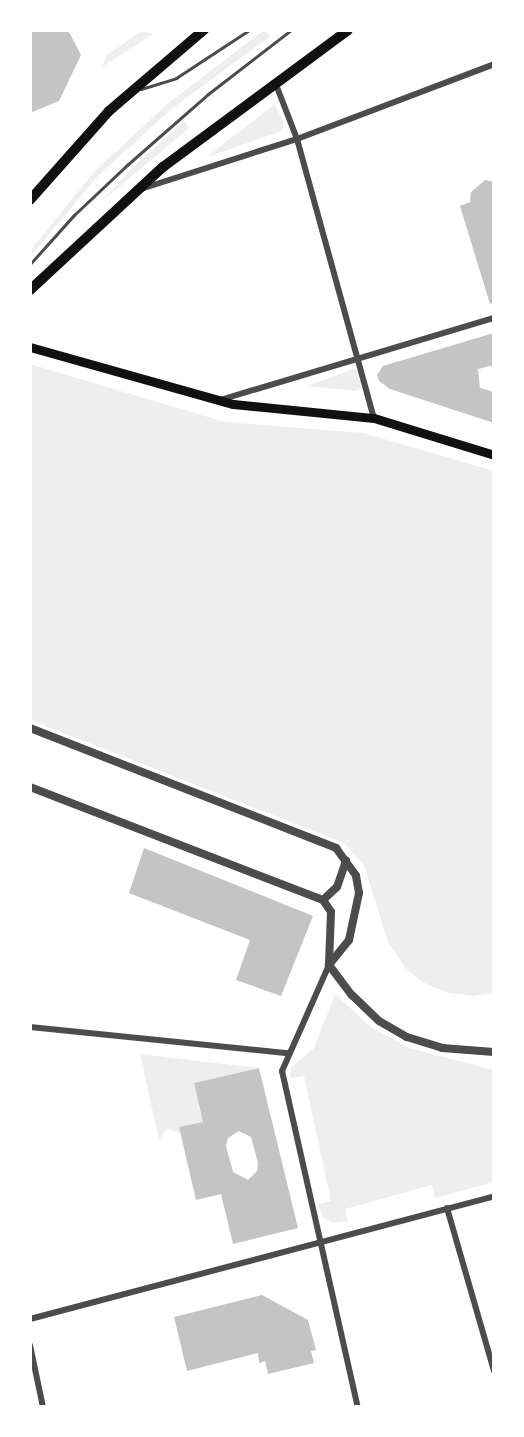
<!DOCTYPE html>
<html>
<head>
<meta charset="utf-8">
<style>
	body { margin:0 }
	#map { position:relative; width:524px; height:1437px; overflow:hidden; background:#fff; font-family:Figtree,sans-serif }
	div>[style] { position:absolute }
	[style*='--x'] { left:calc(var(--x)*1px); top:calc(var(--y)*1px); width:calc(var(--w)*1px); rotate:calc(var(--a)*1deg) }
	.green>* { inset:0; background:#eee }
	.building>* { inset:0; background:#c4c4c4 }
	.service>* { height:3px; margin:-1.5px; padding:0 1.5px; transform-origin:1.5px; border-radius:1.5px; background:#4c4c4c }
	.minor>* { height:6px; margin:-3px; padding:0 3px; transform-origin:3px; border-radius:3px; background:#4c4c4c }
	.tertiary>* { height:8px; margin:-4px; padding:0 4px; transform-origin:4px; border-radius:4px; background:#4c4c4c }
	.secondary>* { height:9px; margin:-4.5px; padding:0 4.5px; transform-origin:4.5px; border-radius:4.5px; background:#111 }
	.primary>* { height:10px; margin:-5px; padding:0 5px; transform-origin:5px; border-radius:5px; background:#111 }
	span { translate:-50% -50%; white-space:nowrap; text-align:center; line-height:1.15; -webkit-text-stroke:6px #fff; paint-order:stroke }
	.frame { position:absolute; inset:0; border:32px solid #fff; pointer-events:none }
</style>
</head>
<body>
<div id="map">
	<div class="green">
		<i style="clip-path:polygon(143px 30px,153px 34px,102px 67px,106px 56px)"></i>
		<i style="clip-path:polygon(264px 30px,270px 36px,169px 111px,97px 177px,30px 257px,30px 251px,93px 173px,166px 105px)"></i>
		<i style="clip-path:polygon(275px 104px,284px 124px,282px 131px,205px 158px)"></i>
		<i style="clip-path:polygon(184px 121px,189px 128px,101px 202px,131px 169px)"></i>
		<i style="clip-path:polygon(30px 364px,225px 422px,364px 433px,494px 471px,494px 993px,473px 996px,449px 993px,422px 982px,406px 969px,388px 942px,364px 865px,344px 843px,30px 720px)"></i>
		<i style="clip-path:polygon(356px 368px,361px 386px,357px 391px,307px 386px)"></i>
		<i style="clip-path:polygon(335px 994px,372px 1028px,409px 1048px,494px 1070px,494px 1182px,435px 1198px,432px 1185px,345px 1209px,348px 1221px,332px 1223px,323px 1217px,318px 1204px,331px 1201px,304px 1076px,290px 1078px,291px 1068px,314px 1048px)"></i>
		<i style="clip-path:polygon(140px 1054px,259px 1068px,194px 1083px,203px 1122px,180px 1127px,181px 1134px,167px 1129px,159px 1140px)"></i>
	</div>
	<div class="building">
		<i style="clip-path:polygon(30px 30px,68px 30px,81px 55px,59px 101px,30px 113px)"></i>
		<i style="clip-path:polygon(485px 180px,494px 182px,494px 302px,490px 304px,460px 206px,470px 202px,471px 192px)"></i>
		<i style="clip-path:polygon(494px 333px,494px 365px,478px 369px,480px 388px,494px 392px,494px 423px,390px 389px,379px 381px,377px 375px,383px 366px)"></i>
		<i style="clip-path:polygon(144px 848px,313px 916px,281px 996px,236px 980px,250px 940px,129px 893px)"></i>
		<i style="clip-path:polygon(evenodd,259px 1068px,298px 1228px,233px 1244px,221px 1194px,196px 1200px,179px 1127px,203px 1122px,194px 1083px,259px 1068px,239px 1131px,251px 1137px,258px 1163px,257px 1171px,248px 1180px,233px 1172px,226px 1146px,228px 1138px,239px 1131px)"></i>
		<i style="clip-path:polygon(262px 1295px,308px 1320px,316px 1350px,311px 1351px,314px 1363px,268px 1374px,265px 1361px,259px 1363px,258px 1353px,187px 1371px,174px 1317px)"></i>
	</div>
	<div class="service">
		<i style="--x:141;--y:89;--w:37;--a:-17"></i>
		<i style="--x:176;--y:78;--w:87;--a:-33.3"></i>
		<i style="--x:30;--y:264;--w:66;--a:-48.1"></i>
		<i style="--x:74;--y:215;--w:73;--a:-43.3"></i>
		<i style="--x:127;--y:165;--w:108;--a:-41.2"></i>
		<i style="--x:208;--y:94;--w:105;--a:-37.6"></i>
	</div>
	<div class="minor">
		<i style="--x:275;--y:82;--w:61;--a:68.9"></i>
		<i style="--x:297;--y:139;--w:289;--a:74.6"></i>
		<i style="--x:144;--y:188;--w:161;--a:-17.8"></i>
		<i style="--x:297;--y:139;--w:211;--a:-20.8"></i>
		<i style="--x:220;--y:400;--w:286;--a:-16.7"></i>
		<i style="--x:329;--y:965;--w:116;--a:113.9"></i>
		<i style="--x:282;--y:1071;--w:344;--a:77.3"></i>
		<i style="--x:30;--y:1027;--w:259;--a:5.8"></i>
		<i style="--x:447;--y:1208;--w:170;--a:73.9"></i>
		<i style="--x:30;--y:1319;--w:480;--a:-14.8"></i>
		<i style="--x:30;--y:1345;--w:63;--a:78.2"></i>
	</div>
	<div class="tertiary">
		<i style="--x:30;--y:728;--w:329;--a:21.4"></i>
		<i style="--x:336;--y:848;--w:34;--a:54"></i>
		<i style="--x:356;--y:876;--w:17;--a:80"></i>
		<i style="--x:359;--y:893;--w:48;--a:102"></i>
		<i style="--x:349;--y:940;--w:32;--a:129"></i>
		<i style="--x:30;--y:787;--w:314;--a:21.1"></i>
		<i style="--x:323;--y:900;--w:14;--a:56"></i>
		<i style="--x:331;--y:912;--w:53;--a:92.2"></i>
		<i style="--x:329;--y:965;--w:38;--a:53"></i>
		<i style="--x:352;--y:995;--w:37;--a:44"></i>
		<i style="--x:379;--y:1021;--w:32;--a:30"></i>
		<i style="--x:407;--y:1037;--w:37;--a:17"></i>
		<i style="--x:442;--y:1048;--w:52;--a:4.4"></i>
		<i style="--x:323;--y:900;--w:19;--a:-43"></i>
		<i style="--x:337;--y:887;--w:28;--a:-71"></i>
	</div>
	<div class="secondary">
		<i style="--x:30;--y:347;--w:211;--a:15.7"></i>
		<i style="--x:233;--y:404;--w:142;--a:5.7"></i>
		<i style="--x:374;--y:418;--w:126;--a:17.1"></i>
	</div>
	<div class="primary">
		<i style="--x:30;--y:200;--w:119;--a:-48.4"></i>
		<i style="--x:109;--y:111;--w:125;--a:-40.5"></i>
		<i style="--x:30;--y:290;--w:181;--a:-42.8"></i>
		<i style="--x:163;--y:167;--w:230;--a:-36.5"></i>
	</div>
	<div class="frame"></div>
</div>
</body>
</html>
